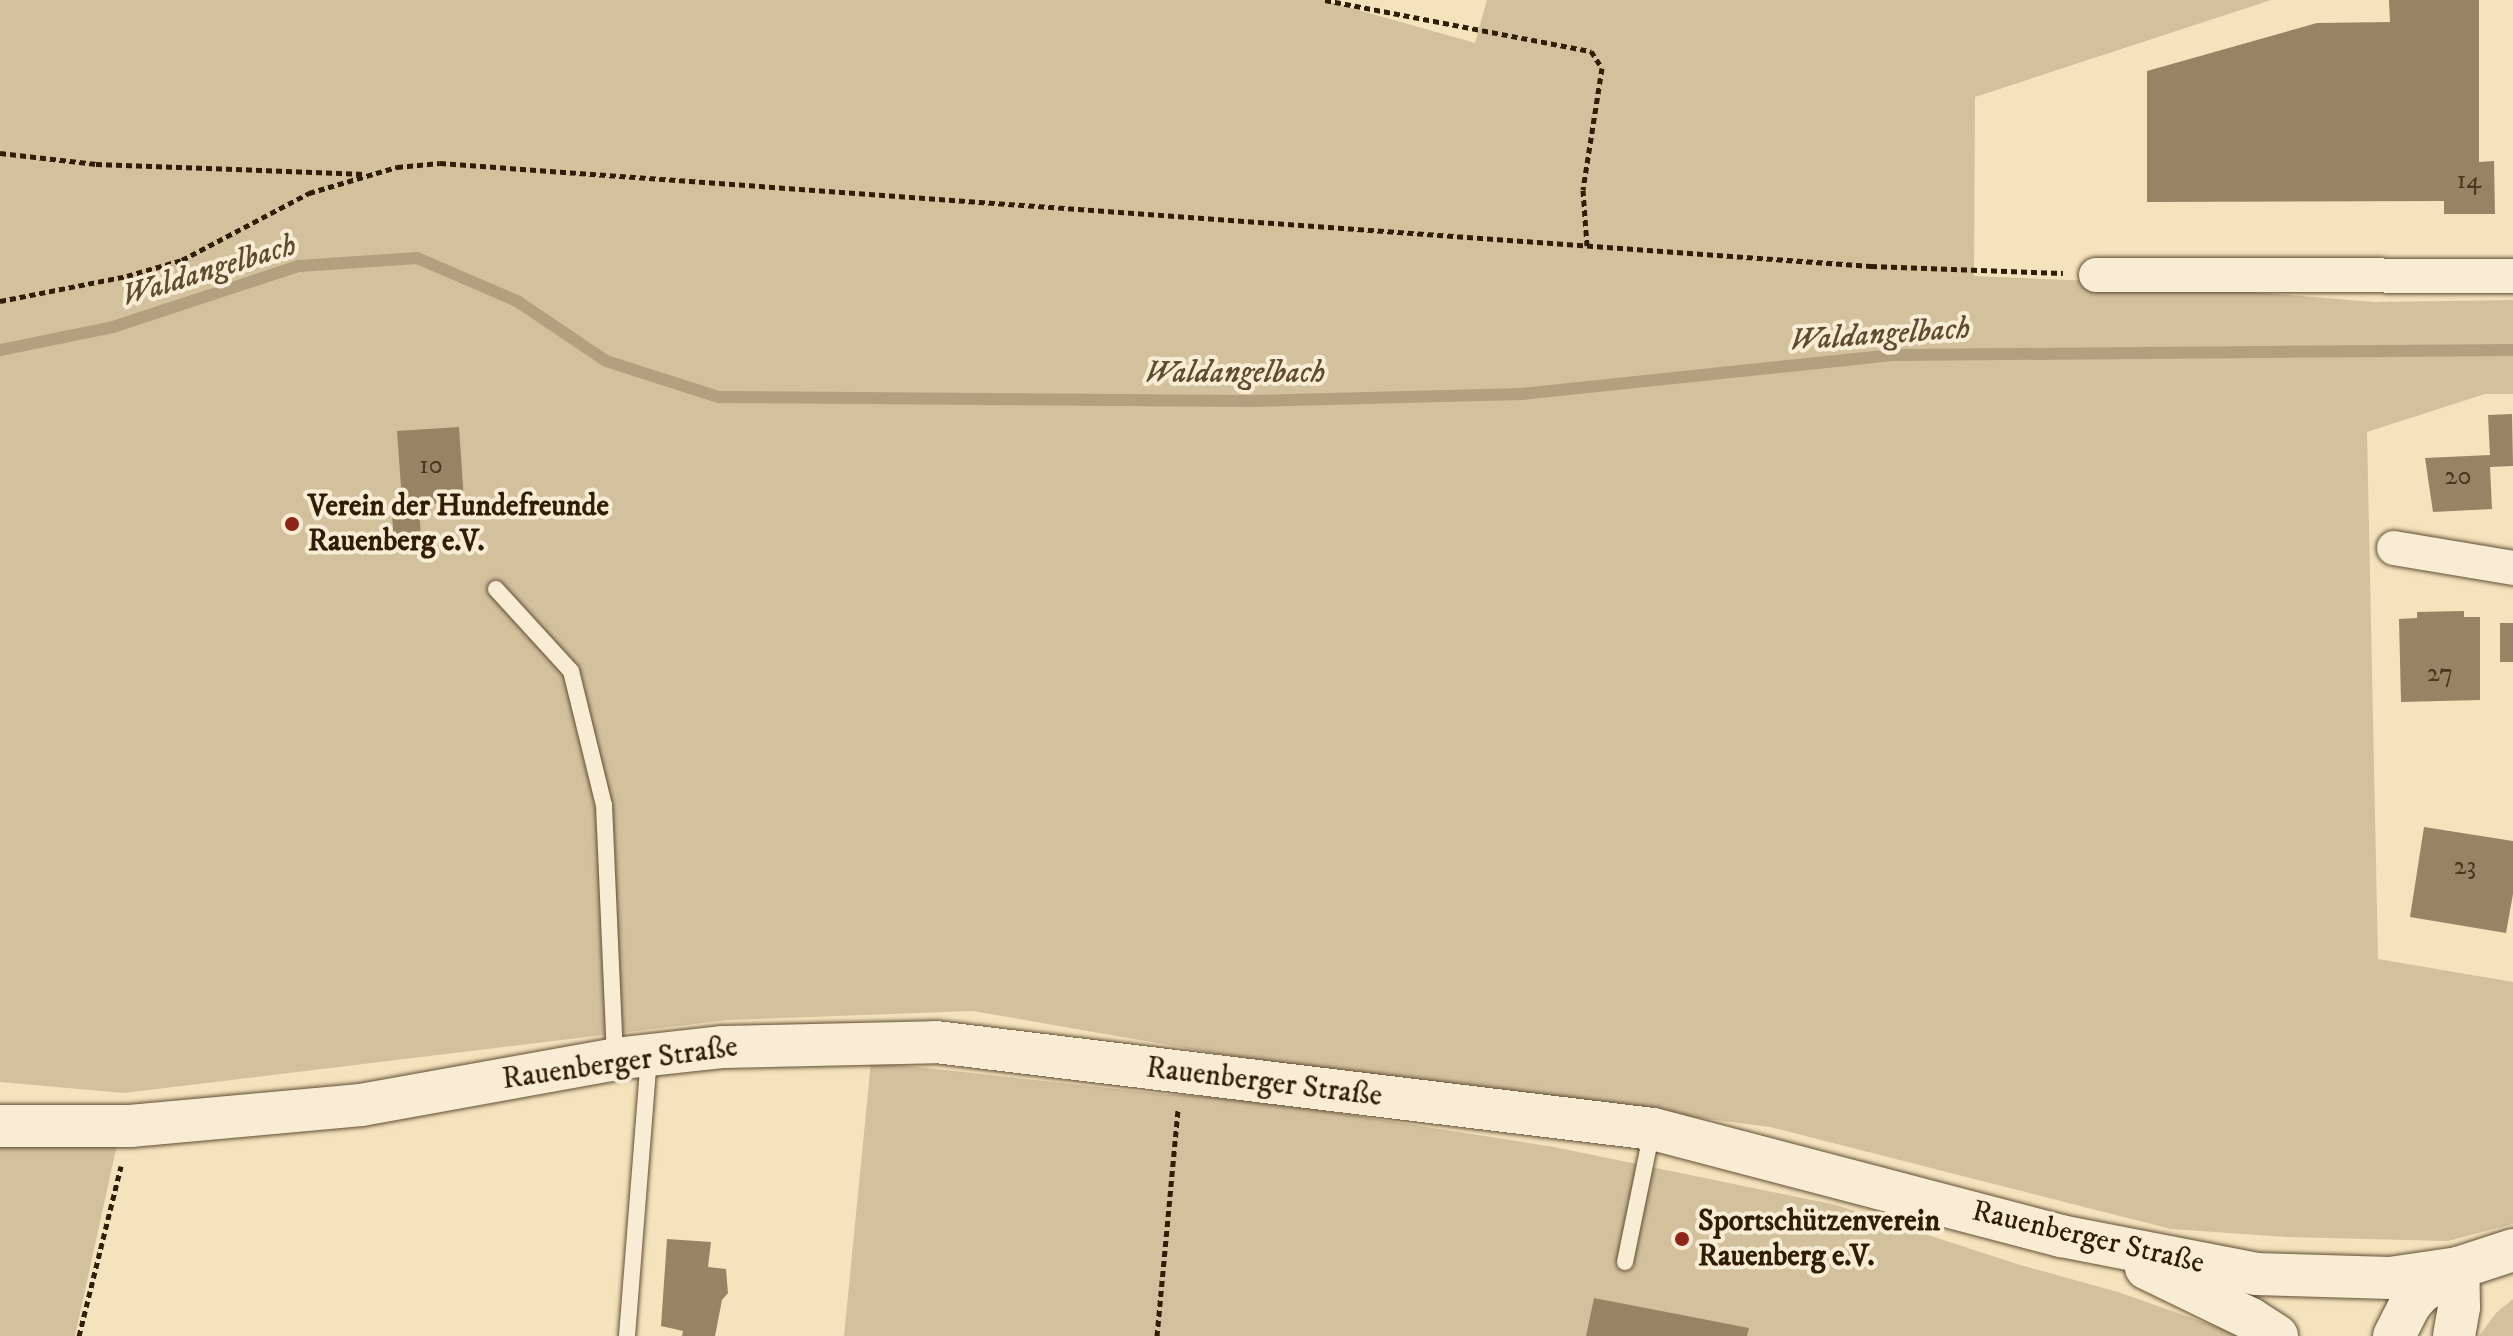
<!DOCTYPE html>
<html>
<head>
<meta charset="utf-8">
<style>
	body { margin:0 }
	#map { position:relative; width:2513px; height:1336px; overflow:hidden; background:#f4e3bd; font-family:"IM FELL DW Pica",serif }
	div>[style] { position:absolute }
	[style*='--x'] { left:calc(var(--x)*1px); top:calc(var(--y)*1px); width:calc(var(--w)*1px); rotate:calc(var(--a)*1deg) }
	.green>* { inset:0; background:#d3c19e }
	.stream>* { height:12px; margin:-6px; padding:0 6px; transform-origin:6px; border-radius:6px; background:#b2a07f }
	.building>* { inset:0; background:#968465 }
	.path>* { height:5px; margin-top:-2.5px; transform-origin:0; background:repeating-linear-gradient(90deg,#311d06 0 6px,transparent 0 10px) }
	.roads { filter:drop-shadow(0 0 2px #624e34) drop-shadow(0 0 2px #624e34) }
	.service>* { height:16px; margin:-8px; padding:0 8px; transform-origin:8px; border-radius:8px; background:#f8edd4 }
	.minor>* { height:34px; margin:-17px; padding:0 17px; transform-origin:17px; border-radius:17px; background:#f8edd4 }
	.tertiary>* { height:42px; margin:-21px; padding:0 21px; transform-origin:21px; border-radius:21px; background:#f8edd4 }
	.dots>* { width:22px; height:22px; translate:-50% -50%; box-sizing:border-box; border:4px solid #f8edd4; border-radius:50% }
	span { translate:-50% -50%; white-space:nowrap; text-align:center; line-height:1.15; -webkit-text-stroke:8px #f8edd4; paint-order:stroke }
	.number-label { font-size:26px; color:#4a371e }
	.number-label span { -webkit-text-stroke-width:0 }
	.poi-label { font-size:30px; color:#311d06; font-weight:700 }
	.left { translate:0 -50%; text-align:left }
	.street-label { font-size:30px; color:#311d06 }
	.water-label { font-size:32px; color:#5e4b30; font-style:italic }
</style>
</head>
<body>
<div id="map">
	<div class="green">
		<i style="clip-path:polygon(0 0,1323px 0,1475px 43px,1487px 0,2271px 0,1975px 97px,1974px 276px,2142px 283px,2375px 302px,2513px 300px,2513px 394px,2485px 394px,2367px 432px,2378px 959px,2513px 982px,2513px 1224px,2448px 1241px,2286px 1237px,2171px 1229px,1770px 1127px,1266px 1062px,973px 1011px,728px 1020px,124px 1093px,0 1082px)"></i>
		<i style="clip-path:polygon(871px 1062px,1163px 1094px,1247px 1099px,1554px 1147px,1836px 1205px,2017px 1264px,2118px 1292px,2243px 1336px,844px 1336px)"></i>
		<i style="clip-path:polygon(118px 1140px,75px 1336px,0 1336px,0 1145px)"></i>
		<i style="clip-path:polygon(2513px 1299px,2513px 1336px,2479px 1336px,2496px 1313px)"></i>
	</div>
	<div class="stream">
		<i style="--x:0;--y:350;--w:115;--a:-11.5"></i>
		<i style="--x:113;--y:327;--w:196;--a:-18.2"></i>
		<i style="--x:299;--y:266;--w:118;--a:-3.9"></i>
		<i style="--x:417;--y:258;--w:109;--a:23.3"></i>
		<i style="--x:517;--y:301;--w:107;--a:34"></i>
		<i style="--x:606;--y:361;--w:119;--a:17.7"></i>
		<i style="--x:719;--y:397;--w:532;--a:0.43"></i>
		<i style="--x:1251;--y:401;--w:271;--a:-1.5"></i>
		<i style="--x:1522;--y:394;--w:373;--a:-6"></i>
		<i style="--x:1893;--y:355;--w:620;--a:-0.46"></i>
	</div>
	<div class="building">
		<i style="clip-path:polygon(2389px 0,2479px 0,2479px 162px,2494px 161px,2495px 214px,2444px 214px,2444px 201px,2147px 202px,2147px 71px,2317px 23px,2390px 22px)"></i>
		<i style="clip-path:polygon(2512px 414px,2513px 466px,2490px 467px,2492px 509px,2433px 512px,2425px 458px,2490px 455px,2488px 415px)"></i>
		<i style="clip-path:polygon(459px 427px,464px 501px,419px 505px,421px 538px,394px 540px,392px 516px,403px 515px,397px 431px)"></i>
		<i style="clip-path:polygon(2464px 611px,2464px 617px,2480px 617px,2480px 700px,2401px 702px,2399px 619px,2417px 618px,2417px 612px)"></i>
		<i style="clip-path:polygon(2500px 623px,2513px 623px,2513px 662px,2500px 662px)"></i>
		<i style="clip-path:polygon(2424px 827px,2513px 841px,2513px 894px,2506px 933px,2410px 917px)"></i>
		<i style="clip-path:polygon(667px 1239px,711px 1242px,708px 1267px,726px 1269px,728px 1293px,722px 1300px,715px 1336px,682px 1336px,683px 1331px,661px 1326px)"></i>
		<i style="clip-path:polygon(1594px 1298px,1749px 1328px,1747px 1336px,1586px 1336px)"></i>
	</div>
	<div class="path">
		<i style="--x:1325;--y:0;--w:271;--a:10.9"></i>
		<i style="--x:1591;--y:51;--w:20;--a:57"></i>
		<i style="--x:1602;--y:68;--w:123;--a:98.9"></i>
		<i style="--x:1583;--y:190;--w:56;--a:85.9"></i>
		<i style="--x:0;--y:153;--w:97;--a:6.5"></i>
		<i style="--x:96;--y:164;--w:270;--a:2.1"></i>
		<i style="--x:0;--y:301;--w:129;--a:-11.1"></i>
		<i style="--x:127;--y:276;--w:57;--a:-16.2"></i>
		<i style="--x:182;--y:260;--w:144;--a:-27.8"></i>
		<i style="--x:309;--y:193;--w:92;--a:-16.5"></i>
		<i style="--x:397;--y:167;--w:43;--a:-5.3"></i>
		<i style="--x:440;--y:163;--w:1435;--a:4.12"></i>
		<i style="--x:1871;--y:266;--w:192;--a:2.1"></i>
		<i style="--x:79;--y:1336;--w:175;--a:-76.1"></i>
		<i style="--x:1157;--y:1336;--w:227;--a:-84.7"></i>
	</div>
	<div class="roads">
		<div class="service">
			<i style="--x:496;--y:589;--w:111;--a:47.6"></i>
			<i style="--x:571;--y:671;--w:138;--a:76.2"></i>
			<i style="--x:604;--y:805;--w:253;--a:87.5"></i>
			<i style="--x:1625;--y:1262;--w:135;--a:-78.4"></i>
			<i style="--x:627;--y:1336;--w:282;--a:-85.5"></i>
		</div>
		<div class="minor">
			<i style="--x:2096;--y:275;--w:417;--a:0.1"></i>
			<i style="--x:2394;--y:548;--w:121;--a:9.5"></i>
		</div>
		<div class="tertiary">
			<i style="--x:0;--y:1126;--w:130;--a:0"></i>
			<i style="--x:130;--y:1126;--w:232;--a:-5.2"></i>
			<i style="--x:361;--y:1105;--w:266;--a:-10.2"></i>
			<i style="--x:623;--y:1058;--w:101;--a:-6.3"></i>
			<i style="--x:723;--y:1047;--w:213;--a:-1.3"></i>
			<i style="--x:936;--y:1042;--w:722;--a:6.92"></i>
			<i style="--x:1653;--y:1129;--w:422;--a:14.7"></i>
			<i style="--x:2061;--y:1236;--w:199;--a:11"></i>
			<i style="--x:2256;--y:1274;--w:134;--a:1.7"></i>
			<i style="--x:2390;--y:1278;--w:69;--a:-8.4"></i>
			<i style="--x:2458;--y:1268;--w:58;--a:-18.1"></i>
			<i style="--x:2146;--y:1268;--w:117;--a:25.9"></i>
			<i style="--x:2251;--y:1319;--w:31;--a:33"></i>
			<i style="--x:2394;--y:1336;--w:34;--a:-63"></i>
			<i style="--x:2409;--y:1306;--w:17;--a:-50"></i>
			<i style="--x:2420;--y:1293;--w:40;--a:-34"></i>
			<i style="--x:2454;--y:1336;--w:29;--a:-80"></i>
			<i style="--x:2459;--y:1307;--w:39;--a:-91"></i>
		</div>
	</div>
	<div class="dots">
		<i style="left:292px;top:524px;background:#8f2418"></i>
		<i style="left:1682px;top:1239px;background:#8f2418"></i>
	</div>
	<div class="number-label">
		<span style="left:2469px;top:181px">14</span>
		<span style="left:431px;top:466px">10</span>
		<span style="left:2458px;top:477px">20</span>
		<span style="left:2440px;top:674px">27</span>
		<span style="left:2465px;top:867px">23</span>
	</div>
	<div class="poi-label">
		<span class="left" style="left:308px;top:524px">Verein der Hundefreunde<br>Rauenberg e.V.</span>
		<span class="left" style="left:1698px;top:1239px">Sportschützenverein<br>Rauenberg e.V.</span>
	</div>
	<div class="street-label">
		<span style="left:620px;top:1064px;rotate:-8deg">Rauenberger Straße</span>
		<span style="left:1264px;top:1083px;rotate:7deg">Rauenberger Straße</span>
		<span style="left:2088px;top:1238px;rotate:13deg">Rauenberger Straße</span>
	</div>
	<div class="water-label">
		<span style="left:209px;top:271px;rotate:-17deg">Waldangelbach</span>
		<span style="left:1880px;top:335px;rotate:-4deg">Waldangelbach</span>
		<span style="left:1235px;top:373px">Waldangelbach</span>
	</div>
</div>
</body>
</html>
